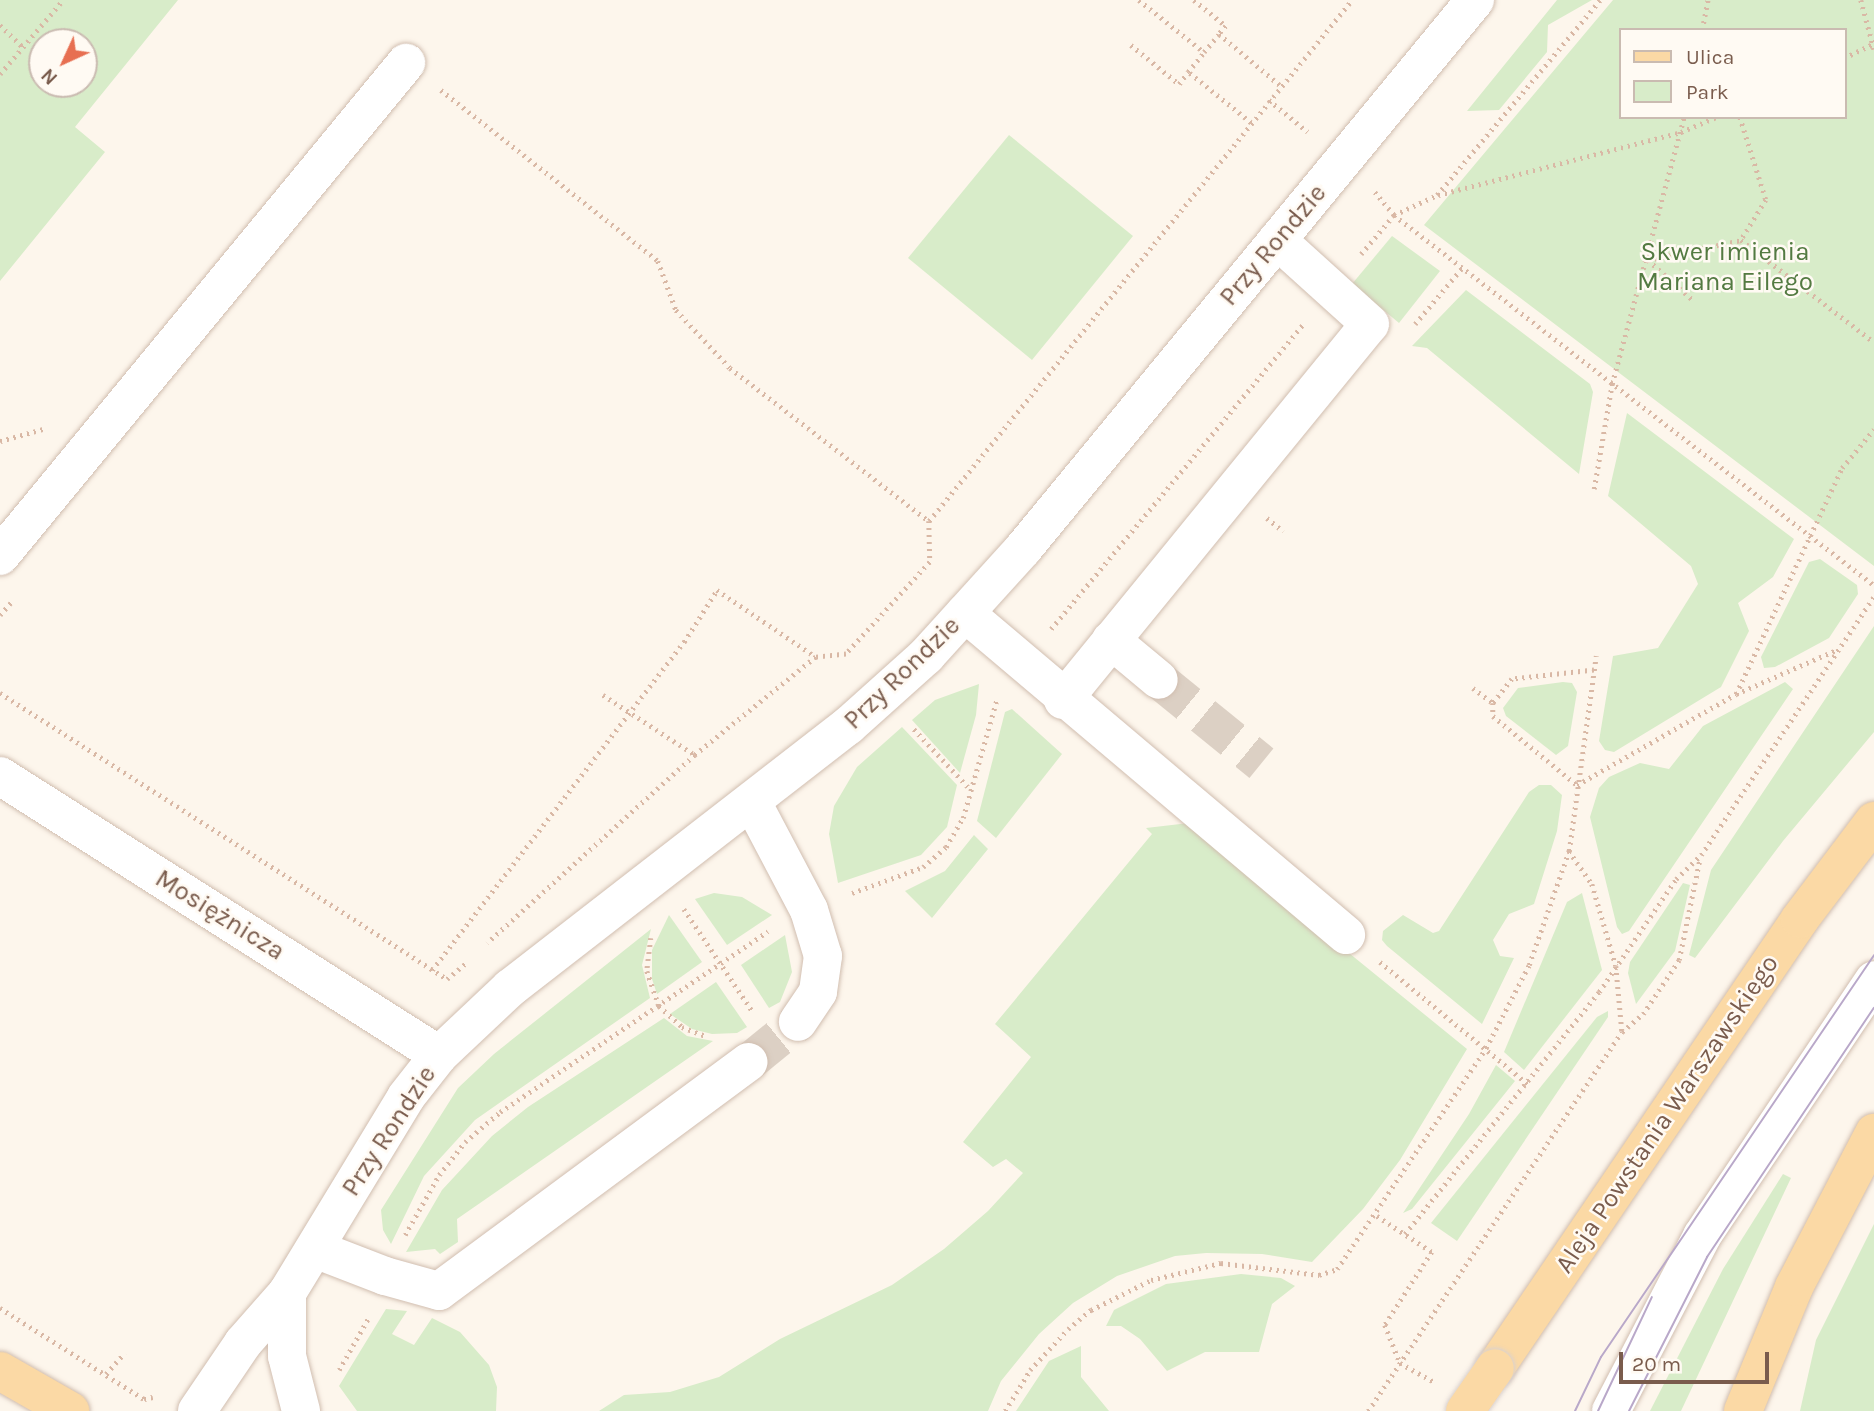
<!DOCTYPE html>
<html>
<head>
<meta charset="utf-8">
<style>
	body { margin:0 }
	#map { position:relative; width:1874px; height:1411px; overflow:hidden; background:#fdf6ec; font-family:Karla,sans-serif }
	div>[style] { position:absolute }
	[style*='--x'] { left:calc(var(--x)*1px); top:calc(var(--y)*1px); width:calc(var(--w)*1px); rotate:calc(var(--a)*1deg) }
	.green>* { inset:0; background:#d8ecc9 }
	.minor-tunnel>* { height:38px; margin-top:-19px; transform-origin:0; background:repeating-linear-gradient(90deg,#dcd0c4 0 38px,transparent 0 57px) }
	.path>* { height:4.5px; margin-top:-2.25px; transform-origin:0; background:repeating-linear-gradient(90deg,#d9b8a5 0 2px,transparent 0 7px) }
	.roads { filter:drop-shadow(0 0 2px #d1beb0) drop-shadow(0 0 2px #d1beb0) }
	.minor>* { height:38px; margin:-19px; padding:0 19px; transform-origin:19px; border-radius:19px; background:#fff }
	.major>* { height:38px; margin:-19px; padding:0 19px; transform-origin:19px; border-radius:19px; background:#fbd9a5 }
	.tram>* { height:2px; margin:-1px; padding:0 1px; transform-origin:1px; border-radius:1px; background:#b9a8c9 }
	.bridges { filter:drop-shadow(0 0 2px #dad1cd) drop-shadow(0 0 2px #dad1cd) }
	.major-bridge>* { height:38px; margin:-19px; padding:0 19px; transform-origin:19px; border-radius:19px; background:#fbd9a5 }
	span { translate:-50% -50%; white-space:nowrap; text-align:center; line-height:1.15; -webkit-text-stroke:5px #fffaf3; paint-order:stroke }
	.street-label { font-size:26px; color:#7a5c4d }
	.park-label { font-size:26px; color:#537a41 }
	.legend { position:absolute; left:1619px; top:28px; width:228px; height:91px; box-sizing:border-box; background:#fffaf3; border:2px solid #cabbb1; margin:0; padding:9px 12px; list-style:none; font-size:21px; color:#7a5c4d }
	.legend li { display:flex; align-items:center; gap:14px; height:35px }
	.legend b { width:35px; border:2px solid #cabbb1 }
	.north { position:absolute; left:28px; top:28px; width:70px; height:70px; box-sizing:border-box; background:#fffaf3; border:2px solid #cabbb1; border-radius:50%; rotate:225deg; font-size:19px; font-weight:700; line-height:28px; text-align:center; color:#7a5c4d }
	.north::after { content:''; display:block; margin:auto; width:24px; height:32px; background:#e76f51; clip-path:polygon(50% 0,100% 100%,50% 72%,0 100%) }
	.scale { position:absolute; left:1619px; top:1352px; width:150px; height:32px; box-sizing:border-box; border:4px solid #7a5c4d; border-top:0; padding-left:9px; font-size:21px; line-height:24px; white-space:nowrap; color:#7a5c4d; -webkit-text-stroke:5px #fffaf3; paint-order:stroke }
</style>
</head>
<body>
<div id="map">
	<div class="green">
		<i style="clip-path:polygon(evenodd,0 0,178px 0,75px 127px,105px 152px,0 281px,0 0,42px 42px,84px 42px,84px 84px,42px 84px,42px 42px)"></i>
		<i style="clip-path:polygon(1557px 0,1592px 0,1548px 25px,1547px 52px,1499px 110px,1467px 111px)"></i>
		<i style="clip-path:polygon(evenodd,1613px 0,1874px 0,1874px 566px,1424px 225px,1613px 0,1620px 30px,1844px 30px,1844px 117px,1620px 117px,1620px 30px)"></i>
		<i style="clip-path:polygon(1009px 135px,1133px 236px,1032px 360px,908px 258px)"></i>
		<i style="clip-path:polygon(1392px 236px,1440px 271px,1399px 323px,1352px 284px)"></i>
		<i style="clip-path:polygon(1466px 290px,1590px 384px,1593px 392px,1579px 474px,1427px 348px,1412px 346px)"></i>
		<i style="clip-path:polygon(1627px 413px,1794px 539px,1773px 577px,1738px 603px,1749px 631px,1721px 687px,1614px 752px,1605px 750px,1599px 741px,1613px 656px,1658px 648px,1698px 584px,1691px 566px,1608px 496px)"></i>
		<i style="clip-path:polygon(1820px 559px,1857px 585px,1858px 594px,1829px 638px,1775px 667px,1764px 668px,1761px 657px,1809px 562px)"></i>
		<i style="clip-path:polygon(1874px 626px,1874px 732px,1783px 841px,1695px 958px,1689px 955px,1711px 870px)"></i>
		<i style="clip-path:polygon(1563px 682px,1572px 683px,1577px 692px,1568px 746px,1556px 755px,1506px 716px,1503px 708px,1518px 688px)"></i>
		<i style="clip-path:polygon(1785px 682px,1793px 689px,1629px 931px,1622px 934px,1617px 927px,1590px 817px,1599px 788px,1609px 777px,1640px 763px,1669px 769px,1703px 726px)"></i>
		<i style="clip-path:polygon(979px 684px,976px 715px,960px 773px,912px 720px,935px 700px)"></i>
		<i style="clip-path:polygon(1012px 709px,1062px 754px,996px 838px,977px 821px,1005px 712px)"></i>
		<i style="clip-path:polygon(902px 727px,957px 785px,947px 827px,921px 855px,838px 883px,829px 834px,834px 806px,857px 767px)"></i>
		<i style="clip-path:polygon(1539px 785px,1551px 785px,1562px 795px,1557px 831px,1534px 904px,1509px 914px,1493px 940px,1500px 956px,1514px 958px,1482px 1024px,1387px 946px,1382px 940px,1383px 931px,1403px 915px,1433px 933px,1439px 931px,1529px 792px)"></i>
		<i style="clip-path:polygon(1189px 823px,1467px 1049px,1400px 1160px,1363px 1209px,1312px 1262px,1262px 1254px,1206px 1253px,1175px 1256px,1117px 1276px,1073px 1303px,1039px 1334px,1001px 1381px,988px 1411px,599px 1411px,624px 1395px,670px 1392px,719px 1377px,780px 1339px,892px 1285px,944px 1249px,988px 1211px,1023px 1173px,1006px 1159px,993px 1167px,963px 1142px,1031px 1057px,995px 1024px,1152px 834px,1146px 828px)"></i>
		<i style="clip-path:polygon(974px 835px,988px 849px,932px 918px,905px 891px,945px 871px)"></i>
		<i style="clip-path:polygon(1683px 883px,1690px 885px,1675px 951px,1636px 1004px,1628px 973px,1630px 962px)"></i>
		<i style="clip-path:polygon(714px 893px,742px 897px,772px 915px,727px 945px,695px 899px)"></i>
		<i style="clip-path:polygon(1582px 893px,1602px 970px,1524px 1070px,1504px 1052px,1567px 902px)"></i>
		<i style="clip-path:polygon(669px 915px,702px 962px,657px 994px,652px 979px,652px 950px)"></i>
		<i style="clip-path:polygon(651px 929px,642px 965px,650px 998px,475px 1120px,424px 1176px,391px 1244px,383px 1230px,381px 1210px,458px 1088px,494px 1054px)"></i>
		<i style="clip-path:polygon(785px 935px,792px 972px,780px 1002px,769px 1008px,741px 965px)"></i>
		<i style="clip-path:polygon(716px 982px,747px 1027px,737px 1033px,712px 1034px,692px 1029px,670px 1014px)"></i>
		<i style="clip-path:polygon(1608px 1011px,1608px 1017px,1457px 1241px,1431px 1223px,1597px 1017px)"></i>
		<i style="clip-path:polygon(664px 1018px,687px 1036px,713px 1041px,457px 1219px,458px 1242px,440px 1254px,435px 1249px,406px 1252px,442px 1190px,492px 1136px,528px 1107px)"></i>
		<i style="clip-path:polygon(1496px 1065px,1515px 1081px,1412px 1209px,1403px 1213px,1469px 1114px)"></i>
		<i style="clip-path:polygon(1783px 1174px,1791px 1178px,1681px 1411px,1650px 1411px,1723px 1269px)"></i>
		<i style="clip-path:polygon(1874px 1224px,1874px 1411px,1800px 1411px,1816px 1340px)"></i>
		<i style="clip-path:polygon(1241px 1274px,1281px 1278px,1295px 1286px,1272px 1304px,1259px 1352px,1205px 1352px,1167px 1371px,1140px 1339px,1121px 1326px,1106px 1326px,1114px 1310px,1166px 1284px)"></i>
		<i style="clip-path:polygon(386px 1309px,407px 1311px,392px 1334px,414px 1345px,432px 1318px,460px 1332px,489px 1365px,497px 1387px,496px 1411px,357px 1411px,339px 1386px)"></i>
		<i style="clip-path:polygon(1081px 1346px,1081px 1377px,1109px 1411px,1016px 1411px,1049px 1361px)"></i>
	</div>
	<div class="minor-tunnel">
		<i style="--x:1159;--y:680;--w:132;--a:39.1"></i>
		<i style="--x:749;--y:1062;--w:63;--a:-39.2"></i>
	</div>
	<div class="path">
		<i style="--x:1139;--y:0;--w:83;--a:38.7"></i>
		<i style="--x:1194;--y:0;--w:41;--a:39.1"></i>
		<i style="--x:1226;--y:26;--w:11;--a:131"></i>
		<i style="--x:1861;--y:0;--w:51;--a:75.1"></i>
		<i style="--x:0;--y:25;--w:32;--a:44"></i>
		<i style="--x:1702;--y:30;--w:31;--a:-79"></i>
		<i style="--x:1131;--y:45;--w:62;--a:39.1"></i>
		<i style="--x:1179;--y:84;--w:15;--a:-53"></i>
		<i style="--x:1844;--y:58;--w:32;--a:-26"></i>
		<i style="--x:0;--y:74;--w:97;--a:-49.6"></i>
		<i style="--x:441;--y:90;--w:276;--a:38.2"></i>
		<i style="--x:658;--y:261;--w:52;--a:69.8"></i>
		<i style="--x:676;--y:310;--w:79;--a:47"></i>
		<i style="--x:730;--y:368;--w:251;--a:37.6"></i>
		<i style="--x:929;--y:521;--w:41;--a:88.6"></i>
		<i style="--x:930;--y:562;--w:125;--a:132.4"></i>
		<i style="--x:846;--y:654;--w:30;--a:174"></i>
		<i style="--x:816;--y:657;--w:156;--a:141"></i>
		<i style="--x:695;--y:755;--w:280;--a:137.8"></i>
		<i style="--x:1269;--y:100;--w:50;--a:39.4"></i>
		<i style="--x:1740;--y:117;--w:87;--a:72.6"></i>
		<i style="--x:1766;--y:200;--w:47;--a:122"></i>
		<i style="--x:1251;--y:123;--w:81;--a:-141"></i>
		<i style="--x:1188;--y:72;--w:26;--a:-51"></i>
		<i style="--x:1204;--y:52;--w:23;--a:-50"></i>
		<i style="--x:1219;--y:34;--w:81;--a:40"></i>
		<i style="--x:1375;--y:192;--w:30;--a:50"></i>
		<i style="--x:1394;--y:215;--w:606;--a:37.63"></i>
		<i style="--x:1438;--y:195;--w:251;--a:-14.5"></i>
		<i style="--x:1681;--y:132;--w:38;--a:-23"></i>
		<i style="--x:1361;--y:254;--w:51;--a:-49.8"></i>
		<i style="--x:1394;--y:215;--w:47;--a:-24.9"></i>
		<i style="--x:1437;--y:195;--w:254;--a:-50.1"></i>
		<i style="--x:1648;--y:260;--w:95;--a:-12.1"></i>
		<i style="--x:1741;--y:240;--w:168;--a:37.5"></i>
		<i style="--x:1648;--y:260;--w:60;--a:41.6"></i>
		<i style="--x:1415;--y:324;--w:73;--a:-50"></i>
		<i style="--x:0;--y:441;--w:45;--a:-15.6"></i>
		<i style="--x:1594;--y:489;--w:107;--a:-80.3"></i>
		<i style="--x:1612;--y:384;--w:277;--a:-74.9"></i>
		<i style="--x:1267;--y:518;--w:21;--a:39"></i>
		<i style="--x:929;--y:521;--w:671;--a:-50.93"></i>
		<i style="--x:0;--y:615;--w:20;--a:-49"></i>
		<i style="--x:1051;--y:629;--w:397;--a:-50.4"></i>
		<i style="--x:1594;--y:670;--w:82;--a:173.7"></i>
		<i style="--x:1512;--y:679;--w:31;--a:128"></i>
		<i style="--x:1493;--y:703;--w:13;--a:90"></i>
		<i style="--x:1493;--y:716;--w:109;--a:39.4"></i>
		<i style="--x:1577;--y:785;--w:183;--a:-29.8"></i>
		<i style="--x:1736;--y:694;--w:109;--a:-23.7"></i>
		<i style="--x:1473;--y:688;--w:25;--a:37"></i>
		<i style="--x:0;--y:693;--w:531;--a:32.61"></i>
		<i style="--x:447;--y:979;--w:25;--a:-40"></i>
		<i style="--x:1736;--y:694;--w:250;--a:-64.9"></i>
		<i style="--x:1842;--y:468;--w:50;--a:-50.6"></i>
		<i style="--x:603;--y:695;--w:110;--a:33.1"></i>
		<i style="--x:914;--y:729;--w:82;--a:47"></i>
		<i style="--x:1569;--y:851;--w:40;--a:55.1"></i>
		<i style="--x:1592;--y:884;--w:85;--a:73.7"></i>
		<i style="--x:1616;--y:966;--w:65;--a:84.7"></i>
		<i style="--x:852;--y:893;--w:76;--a:-20.1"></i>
		<i style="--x:923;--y:867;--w:30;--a:-41"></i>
		<i style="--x:946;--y:847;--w:34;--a:-60"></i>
		<i style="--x:963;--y:818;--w:124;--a:-74.1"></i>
		<i style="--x:684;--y:909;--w:124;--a:56.2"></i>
		<i style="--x:651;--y:938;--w:33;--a:97"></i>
		<i style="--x:647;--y:971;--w:37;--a:71"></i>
		<i style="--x:659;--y:1006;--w:31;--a:42"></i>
		<i style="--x:682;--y:1027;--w:25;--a:21"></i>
		<i style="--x:1380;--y:962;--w:192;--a:39.5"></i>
		<i style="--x:432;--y:970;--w:414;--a:-52.5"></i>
		<i style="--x:684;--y:642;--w:62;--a:-57.6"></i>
		<i style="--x:717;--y:590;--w:120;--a:34.1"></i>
		<i style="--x:1377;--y:1216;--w:66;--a:33.2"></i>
		<i style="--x:1432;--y:1252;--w:87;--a:122.8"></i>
		<i style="--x:1385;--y:1325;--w:41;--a:68.5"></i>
		<i style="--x:1400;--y:1363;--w:38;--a:29"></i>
		<i style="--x:1405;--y:1234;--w:310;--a:-51.3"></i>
		<i style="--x:1599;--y:992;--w:137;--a:-55.7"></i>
		<i style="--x:1676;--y:879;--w:35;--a:-44"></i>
		<i style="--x:1701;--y:855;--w:311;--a:-56.2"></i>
		<i style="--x:405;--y:1235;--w:69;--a:-60.5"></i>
		<i style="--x:439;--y:1175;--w:42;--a:-51.8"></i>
		<i style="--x:465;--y:1142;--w:46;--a:-40.6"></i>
		<i style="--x:500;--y:1112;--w:323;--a:-34"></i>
		<i style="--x:0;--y:1308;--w:170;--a:32.3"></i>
		<i style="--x:144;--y:1399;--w:9;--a:-13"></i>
		<i style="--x:339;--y:1370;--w:61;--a:-60.5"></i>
		<i style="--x:106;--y:1374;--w:28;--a:-49"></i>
		<i style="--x:1005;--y:1411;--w:48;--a:-58.6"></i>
		<i style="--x:1030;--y:1370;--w:56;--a:-47.2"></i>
		<i style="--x:1068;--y:1329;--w:30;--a:-40"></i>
		<i style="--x:1091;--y:1310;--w:67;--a:-26.6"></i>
		<i style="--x:1151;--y:1280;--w:72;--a:-13.7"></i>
		<i style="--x:1221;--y:1263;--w:99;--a:7"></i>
		<i style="--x:1319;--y:1275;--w:19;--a:-18"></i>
		<i style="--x:1337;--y:1269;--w:267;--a:-56"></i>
		<i style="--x:1486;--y:1048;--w:93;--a:-62.6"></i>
		<i style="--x:1529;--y:965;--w:121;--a:-70.7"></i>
		<i style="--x:1569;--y:851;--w:197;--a:-82.1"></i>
		<i style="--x:1368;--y:1411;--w:456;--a:-56.2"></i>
		<i style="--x:1622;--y:1032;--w:28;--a:-41"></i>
		<i style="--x:1643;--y:1014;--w:65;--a:-56.3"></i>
		<i style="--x:1679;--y:960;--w:104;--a:-78.4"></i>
	</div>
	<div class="roads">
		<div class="minor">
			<i style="--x:0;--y:556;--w:639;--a:-50.53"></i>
			<i style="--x:965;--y:613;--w:499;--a:40.2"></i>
			<i style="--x:1111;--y:640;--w:62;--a:39.8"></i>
			<i style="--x:1063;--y:700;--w:485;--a:-50.8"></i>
			<i style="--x:1370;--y:324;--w:125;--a:-137.9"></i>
			<i style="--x:0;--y:776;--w:520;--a:32.44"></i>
			<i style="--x:752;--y:802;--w:122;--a:62.2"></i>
			<i style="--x:809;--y:910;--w:48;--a:73.1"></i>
			<i style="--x:823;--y:956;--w:36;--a:98"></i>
			<i style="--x:818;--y:992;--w:36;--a:124"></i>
			<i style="--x:315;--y:1249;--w:75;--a:21.1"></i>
			<i style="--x:385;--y:1276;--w:56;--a:15.5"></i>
			<i style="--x:439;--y:1291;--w:385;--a:-36.5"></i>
			<i style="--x:287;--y:1293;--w:63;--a:90"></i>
			<i style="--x:287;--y:1356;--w:57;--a:75.7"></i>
			<i style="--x:197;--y:1411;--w:82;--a:-55.9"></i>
			<i style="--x:243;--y:1343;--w:67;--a:-48.7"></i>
			<i style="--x:287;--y:1293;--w:229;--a:-58.7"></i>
			<i style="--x:406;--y:1097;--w:53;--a:-51.8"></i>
			<i style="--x:439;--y:1055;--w:98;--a:-43.3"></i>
			<i style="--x:510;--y:988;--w:428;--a:-37.8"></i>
			<i style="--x:848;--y:726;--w:105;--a:-41.9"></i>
			<i style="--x:926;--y:656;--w:144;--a:-47.8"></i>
			<i style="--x:1023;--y:549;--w:711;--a:-50.53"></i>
			<i style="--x:1611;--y:1411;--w:197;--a:-62.5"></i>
			<i style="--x:1702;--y:1236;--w:308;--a:-56.1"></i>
		</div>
		<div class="major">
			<i style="--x:1495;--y:1368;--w:543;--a:-55.81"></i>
			<i style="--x:1800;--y:919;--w:123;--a:-52.9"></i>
			<i style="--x:0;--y:1371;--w:81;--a:29.7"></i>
			<i style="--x:1743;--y:1411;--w:134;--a:-67.6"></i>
			<i style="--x:1794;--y:1287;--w:174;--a:-62.5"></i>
		</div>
	</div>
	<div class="tram">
		<i style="--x:1575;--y:1411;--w:60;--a:-64.3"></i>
		<i style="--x:1601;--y:1357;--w:486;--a:-55.8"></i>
		<i style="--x:1598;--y:1411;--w:126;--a:-64.7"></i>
		<i style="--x:1629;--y:1411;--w:173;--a:-63.1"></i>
		<i style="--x:1707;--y:1257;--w:300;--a:-56.2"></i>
	</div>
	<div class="bridges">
		<div class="major-bridge">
			<i style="--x:1465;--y:1411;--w:52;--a:-55.1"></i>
		</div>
	</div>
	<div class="street-label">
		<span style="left:1273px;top:245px;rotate:-50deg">Przy Rondzie</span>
		<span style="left:902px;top:673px;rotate:-44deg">Przy Rondzie</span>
		<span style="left:220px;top:915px;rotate:32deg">Mosiężnicza</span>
		<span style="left:1667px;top:1114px;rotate:-56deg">Aleja Powstania Warszawskiego</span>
		<span style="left:389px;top:1131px;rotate:-57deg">Przy Rondzie</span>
	</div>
	<div class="park-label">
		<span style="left:1725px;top:267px">Skwer imienia<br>Mariana Eilego</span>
	</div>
	<ul class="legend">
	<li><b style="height:9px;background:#fbd9a5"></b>Ulica</li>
	<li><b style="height:19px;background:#d8ecc9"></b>Park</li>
	</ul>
	<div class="north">N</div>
	<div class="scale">20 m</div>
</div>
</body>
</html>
